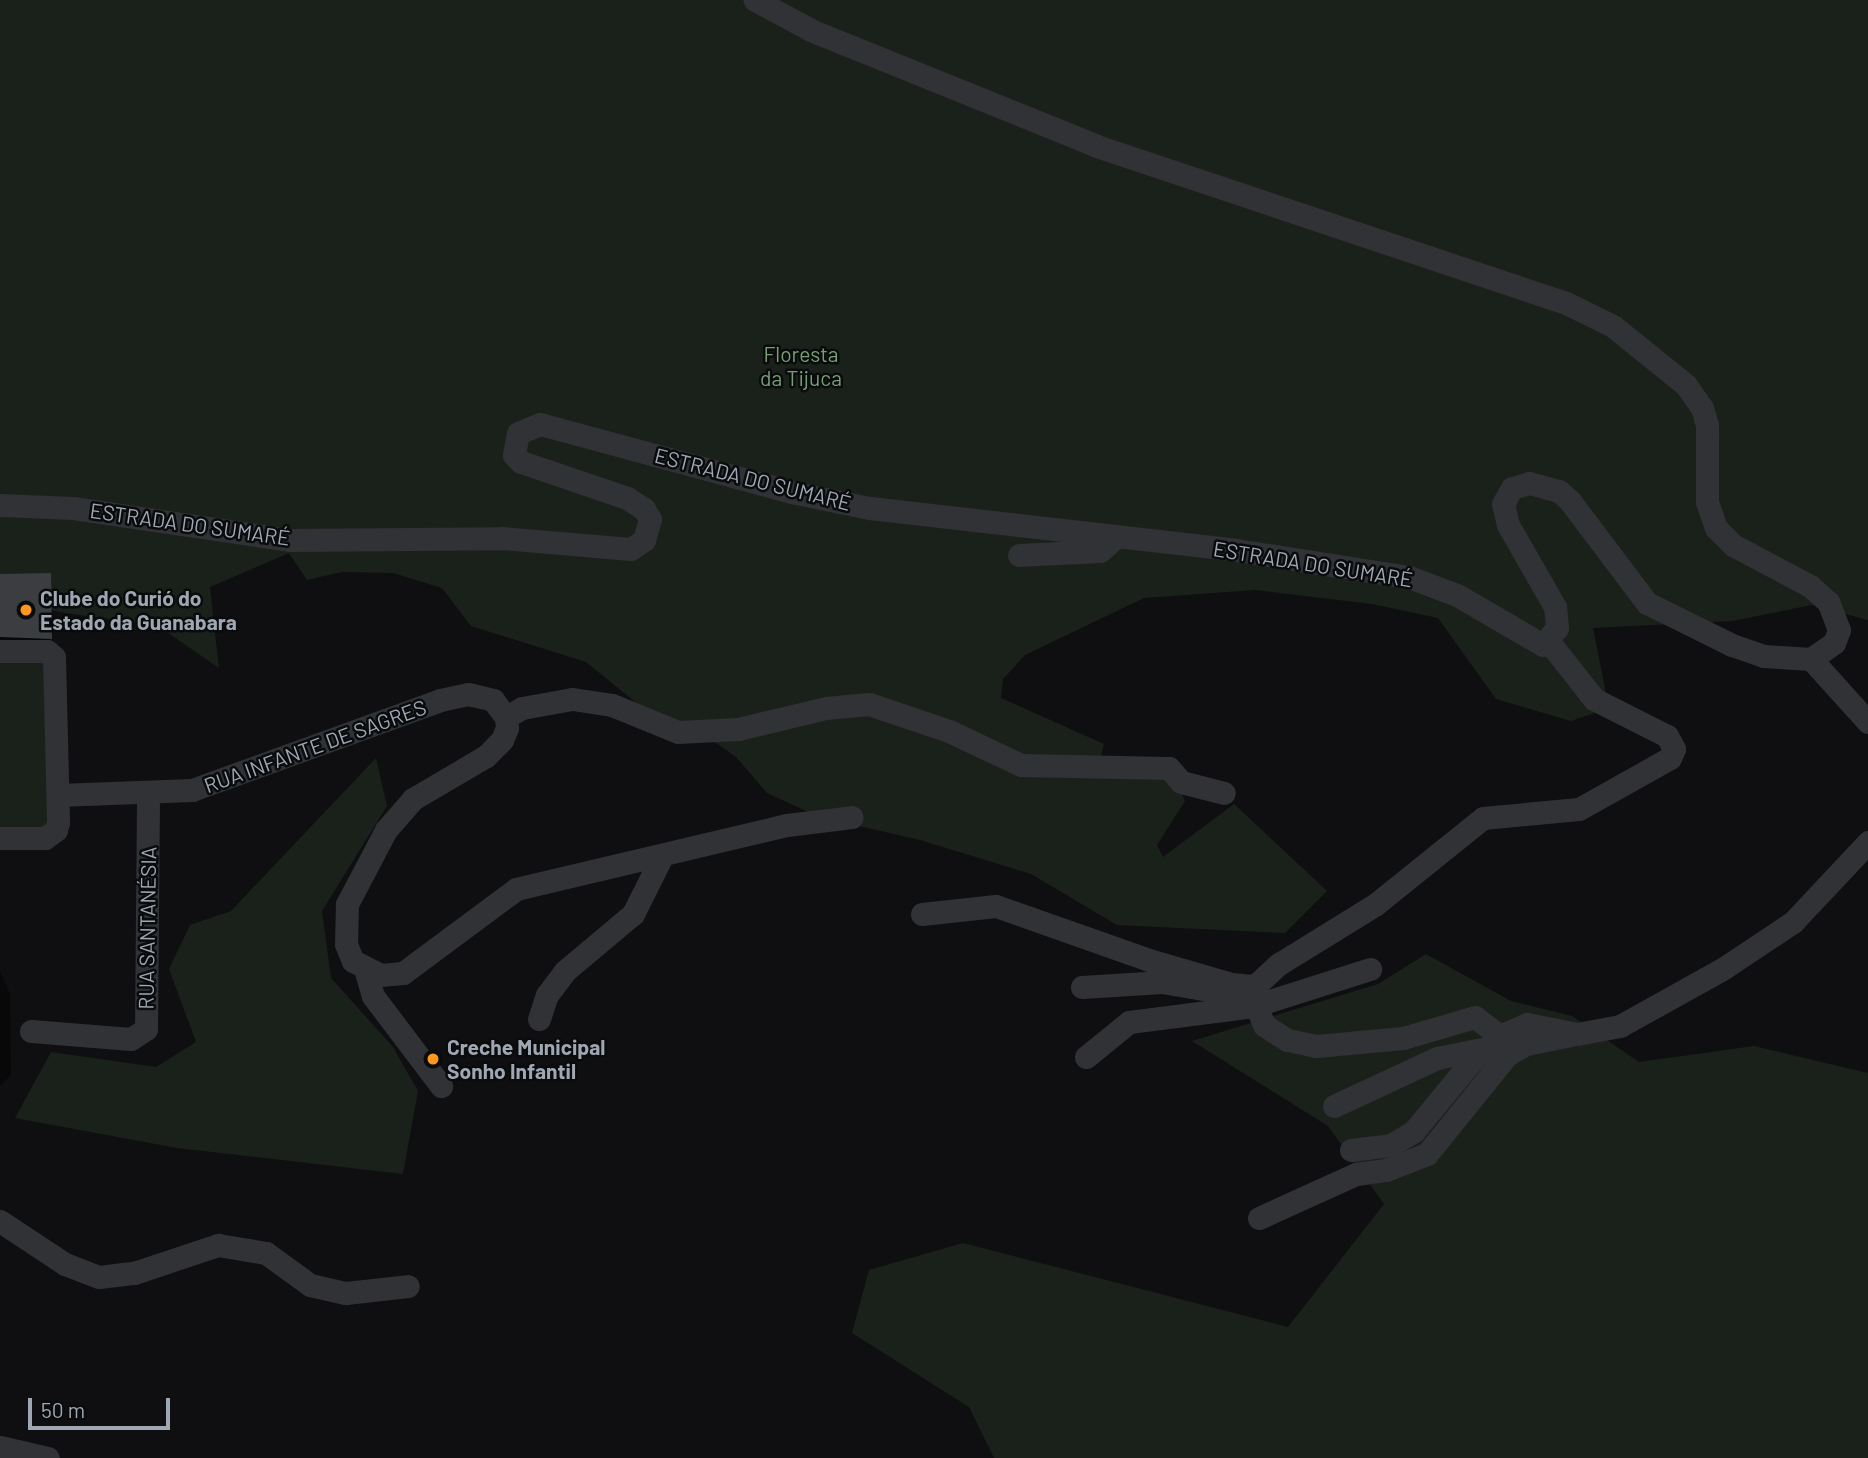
<!DOCTYPE html>
<html>
<head>
<meta charset="utf-8">
<style>
	body { margin:0 }
	#map { position:relative; width:1868px; height:1458px; overflow:hidden; background:#0f0f11; font-family:Barlow,sans-serif }
	div>[style] { position:absolute }
	[style*='--x'] { left:calc(var(--x)*1px); top:calc(var(--y)*1px); width:calc(var(--w)*1px); rotate:calc(var(--a)*1deg) }
	.green>* { inset:0; background:#1a211a }
	.shadow>* { inset:0; background:#0007 }
	.building>* { inset:0; background:#3b3d41 }
	.minor>* { height:23px; margin:-11.5px; padding:0 11.5px; transform-origin:11.5px; border-radius:11.5px; background:#303236 }
	.dots>* { width:19px; height:19px; translate:-50% -50%; box-sizing:border-box; border:4px solid #0a0b0c; border-radius:50% }
	span { translate:-50% -50%; white-space:nowrap; text-align:center; line-height:1.15; -webkit-text-stroke:5px #0a0b0c; paint-order:stroke }
	.park-label { font-size:21px; color:#779f75 }
	.street-label { font-size:21px; color:#9fa7b3 }
	.poi-label { font-size:21px; color:#9fa7b3; font-weight:700 }
	.left { translate:0 -50%; text-align:left }
	.scale { position:absolute; left:28px; top:1398px; width:142px; height:32px; box-sizing:border-box; border:4px solid #9fa7b3; border-top:0; padding-left:9px; font-size:21px; line-height:24px; white-space:nowrap; color:#9fa7b3; -webkit-text-stroke:5px #0a0b0c; paint-order:stroke }
</style>
</head>
<body>
<div id="map">
	<div class="green">
		<i style="clip-path:polygon(0 0,1868px 0,1868px 620px,1812px 605px,1732px 621px,1593px 628px,1609px 708px,1571px 721px,1496px 699px,1438px 618px,1372px 604px,1255px 590px,1144px 598px,1025px 655px,1003px 679px,1001px 698px,1104px 744px,1098px 767px,1172px 771px,1185px 801px,1157px 845px,1163px 857px,1234px 804px,1327px 891px,1285px 933px,1117px 925px,1031px 874px,920px 840px,819px 817px,767px 793px,736px 757px,699px 731px,661px 723px,586px 662px,471px 626px,442px 588px,393px 573px,342px 572px,307px 580px,289px 553px,210px 587px,219px 668px,158px 626px,59px 612px,0 595px)"></i>
		<i style="clip-path:polygon(45px 660px,52px 830px,0 830px,0 662px)"></i>
		<i style="clip-path:polygon(376px 758px,387px 806px,322px 911px,331px 978px,393px 1047px,418px 1091px,403px 1174px,177px 1148px,15px 1118px,51px 1052px,156px 1067px,196px 1042px,169px 969px,190px 925px,231px 911px)"></i>
		<i style="clip-path:polygon(1426px 954px,1511px 1001px,1572px 1016px,1639px 1062px,1754px 1046px,1868px 1073px,1868px 1458px,994px 1458px,969px 1407px,852px 1333px,869px 1270px,963px 1243px,1288px 1327px,1384px 1204px,1328px 1126px,1192px 1041px,1378px 984px)"></i>
	</div>
	<div class="shadow">
		<i style="clip-path:polygon(0 575px,50px 638px,40px 648px,0 647px)"></i>
		<i style="clip-path:polygon(0 971px,10px 994px,11px 1075px,0 1086px)"></i>
	</div>
	<div class="building">
		<i style="clip-path:polygon(51px 573px,52px 639px,0 637px,0 574px)"></i>
	</div>
	<div class="minor">
		<i style="--x:0;--y:505;--w:73;--a:2.4"></i>
		<i style="--x:73;--y:508;--w:219;--a:8.4"></i>
		<i style="--x:290;--y:540;--w:212;--a:-0.5"></i>
		<i style="--x:502;--y:538;--w:129;--a:4.9"></i>
		<i style="--x:631;--y:549;--w:16;--a:-35"></i>
		<i style="--x:644;--y:540;--w:22;--a:-74"></i>
		<i style="--x:650;--y:519;--w:12;--a:-121"></i>
		<i style="--x:644;--y:509;--w:20;--a:-147"></i>
		<i style="--x:627;--y:498;--w:112;--a:-161.2"></i>
		<i style="--x:521;--y:462;--w:10;--a:-135"></i>
		<i style="--x:514;--y:455;--w:22;--a:-80"></i>
		<i style="--x:518;--y:433;--w:24;--a:-22"></i>
		<i style="--x:540;--y:424;--w:265;--a:15.1"></i>
		<i style="--x:796;--y:493;--w:76;--a:11.5"></i>
		<i style="--x:870;--y:508;--w:368;--a:6.5"></i>
		<i style="--x:1236;--y:550;--w:175;--a:8.9"></i>
		<i style="--x:1409;--y:577;--w:51;--a:20.6"></i>
		<i style="--x:1457;--y:595;--w:99;--a:30.2"></i>
		<i style="--x:1543;--y:645;--w:22;--a:-51"></i>
		<i style="--x:1557;--y:628;--w:21;--a:-95"></i>
		<i style="--x:1555;--y:607;--w:95;--a:-119.8"></i>
		<i style="--x:1508;--y:525;--w:22;--a:-103"></i>
		<i style="--x:1503;--y:504;--w:18;--a:-61"></i>
		<i style="--x:1512;--y:488;--w:18;--a:-16"></i>
		<i style="--x:1529;--y:483;--w:31;--a:15"></i>
		<i style="--x:1559;--y:491;--w:15;--a:42"></i>
		<i style="--x:1570;--y:501;--w:128;--a:53"></i>
		<i style="--x:1647;--y:603;--w:95;--a:26.3"></i>
		<i style="--x:1732;--y:645;--w:34;--a:19"></i>
		<i style="--x:1764;--y:656;--w:47;--a:3.7"></i>
		<i style="--x:1811;--y:659;--w:28;--a:-35"></i>
		<i style="--x:1834;--y:643;--w:14;--a:-69"></i>
		<i style="--x:1839;--y:630;--w:30;--a:-111"></i>
		<i style="--x:1828;--y:602;--w:24;--a:-138"></i>
		<i style="--x:1810;--y:586;--w:87;--a:-152"></i>
		<i style="--x:1733;--y:545;--w:24;--a:-135"></i>
		<i style="--x:1716;--y:528;--w:28;--a:-109"></i>
		<i style="--x:1707;--y:502;--w:77;--a:-90"></i>
		<i style="--x:1707;--y:425;--w:18;--a:-106"></i>
		<i style="--x:1702;--y:408;--w:28;--a:-125"></i>
		<i style="--x:1686;--y:385;--w:94;--a:-141.1"></i>
		<i style="--x:1613;--y:326;--w:52;--a:-153.9"></i>
		<i style="--x:1566;--y:303;--w:497;--a:-161.5"></i>
		<i style="--x:1095;--y:145;--w:306;--a:-158"></i>
		<i style="--x:811;--y:30;--w:64;--a:-151.8"></i>
		<i style="--x:1019;--y:555;--w:81;--a:-2.8"></i>
		<i style="--x:1100;--y:551;--w:20;--a:-41"></i>
		<i style="--x:0;--y:651;--w:47;--a:0"></i>
		<i style="--x:47;--y:651;--w:9;--a:41"></i>
		<i style="--x:54;--y:657;--w:165;--a:88.6"></i>
		<i style="--x:58;--y:822;--w:8;--a:104"></i>
		<i style="--x:56;--y:830;--w:14;--a:144"></i>
		<i style="--x:45;--y:838;--w:45;--a:180"></i>
		<i style="--x:1811;--y:659;--w:85;--a:47.9"></i>
		<i style="--x:506;--y:717;--w:18;--a:-29"></i>
		<i style="--x:522;--y:708;--w:51;--a:-10.2"></i>
		<i style="--x:572;--y:699;--w:40;--a:8.5"></i>
		<i style="--x:612;--y:705;--w:71;--a:22.2"></i>
		<i style="--x:678;--y:732;--w:60;--a:-2.9"></i>
		<i style="--x:738;--y:729;--w:90;--a:-13.4"></i>
		<i style="--x:826;--y:708;--w:43;--a:-5.3"></i>
		<i style="--x:869;--y:704;--w:84;--a:18.6"></i>
		<i style="--x:949;--y:731;--w:80;--a:25.3"></i>
		<i style="--x:1021;--y:765;--w:148;--a:1.2"></i>
		<i style="--x:1169;--y:768;--w:18;--a:49"></i>
		<i style="--x:1181;--y:782;--w:44;--a:14.3"></i>
		<i style="--x:58;--y:795;--w:134;--a:-2.1"></i>
		<i style="--x:192;--y:790;--w:264;--a:-19.9"></i>
		<i style="--x:440;--y:700;--w:29;--a:-12"></i>
		<i style="--x:468;--y:694;--w:26;--a:13"></i>
		<i style="--x:493;--y:700;--w:21;--a:53"></i>
		<i style="--x:506;--y:717;--w:11;--a:85"></i>
		<i style="--x:507;--y:728;--w:13;--a:113"></i>
		<i style="--x:502;--y:740;--w:23;--a:135"></i>
		<i style="--x:486;--y:756;--w:85;--a:149.5"></i>
		<i style="--x:413;--y:799;--w:41;--a:131.1"></i>
		<i style="--x:386;--y:830;--w:84;--a:117.8"></i>
		<i style="--x:347;--y:904;--w:40;--a:91.4"></i>
		<i style="--x:346;--y:944;--w:18;--a:68"></i>
		<i style="--x:353;--y:961;--w:30;--a:27"></i>
		<i style="--x:380;--y:975;--w:23;--a:-5"></i>
		<i style="--x:403;--y:973;--w:141;--a:-36.6"></i>
		<i style="--x:516;--y:889;--w:278;--a:-13.3"></i>
		<i style="--x:787;--y:825;--w:65;--a:-7"></i>
		<i style="--x:922;--y:914;--w:74;--a:-6.2"></i>
		<i style="--x:996;--y:906;--w:162;--a:19.4"></i>
		<i style="--x:1149;--y:960;--w:85;--a:16.3"></i>
		<i style="--x:1231;--y:984;--w:24;--a:5"></i>
		<i style="--x:366;--y:972;--w:25;--a:74"></i>
		<i style="--x:373;--y:996;--w:113;--a:52.9"></i>
		<i style="--x:1082;--y:987;--w:80;--a:-3.6"></i>
		<i style="--x:1162;--y:982;--w:71;--a:9.7"></i>
		<i style="--x:539;--y:1019;--w:25;--a:-72"></i>
		<i style="--x:547;--y:995;--w:30;--a:-53"></i>
		<i style="--x:565;--y:971;--w:89;--a:-40"></i>
		<i style="--x:633;--y:914;--w:65;--a:-63.4"></i>
		<i style="--x:31;--y:1031;--w:100;--a:4.6"></i>
		<i style="--x:131;--y:1039;--w:18;--a:-34"></i>
		<i style="--x:146;--y:1029;--w:237;--a:-89.5"></i>
		<i style="--x:1500;--y:1036;--w:31;--a:-143"></i>
		<i style="--x:1475;--y:1017;--w:75;--a:163.7"></i>
		<i style="--x:1403;--y:1038;--w:87;--a:174.7"></i>
		<i style="--x:1316;--y:1046;--w:30;--a:-168"></i>
		<i style="--x:1287;--y:1040;--w:27;--a:-147"></i>
		<i style="--x:1264;--y:1025;--w:32;--a:-112"></i>
		<i style="--x:1252;--y:995;--w:9;--a:-72"></i>
		<i style="--x:1255;--y:986;--w:33;--a:-43"></i>
		<i style="--x:1279;--y:964;--w:114;--a:-31.7"></i>
		<i style="--x:1376;--y:904;--w:137;--a:-38.8"></i>
		<i style="--x:1483;--y:818;--w:96;--a:-5.4"></i>
		<i style="--x:1579;--y:809;--w:104;--a:-29.3"></i>
		<i style="--x:1670;--y:758;--w:10;--a:-66"></i>
		<i style="--x:1674;--y:749;--w:15;--a:-118"></i>
		<i style="--x:1667;--y:736;--w:82;--a:-153.1"></i>
		<i style="--x:1594;--y:699;--w:73;--a:-128.3"></i>
		<i style="--x:1086;--y:1057;--w:55;--a:-39.1"></i>
		<i style="--x:1129;--y:1022;--w:126;--a:-7.3"></i>
		<i style="--x:1254;--y:1006;--w:122;--a:-17.7"></i>
		<i style="--x:1334;--y:1106;--w:114;--a:-25"></i>
		<i style="--x:1437;--y:1058;--w:51;--a:-11.3"></i>
		<i style="--x:1351;--y:1150;--w:40;--a:-7.1"></i>
		<i style="--x:1391;--y:1145;--w:27;--a:-31"></i>
		<i style="--x:1414;--y:1131;--w:88;--a:-50.5"></i>
		<i style="--x:1470;--y:1063;--w:40;--a:-42"></i>
		<i style="--x:1500;--y:1036;--w:30;--a:-24"></i>
		<i style="--x:1527;--y:1024;--w:51;--a:11.3"></i>
		<i style="--x:1577;--y:1034;--w:44;--a:-10.5"></i>
		<i style="--x:1620;--y:1026;--w:119;--a:-29.1"></i>
		<i style="--x:1724;--y:968;--w:83;--a:-33.7"></i>
		<i style="--x:1793;--y:922;--w:110;--a:-46.8"></i>
		<i style="--x:1259;--y:1218;--w:107;--a:-24.4"></i>
		<i style="--x:1356;--y:1174;--w:30;--a:-8"></i>
		<i style="--x:1386;--y:1170;--w:44;--a:-21.3"></i>
		<i style="--x:1427;--y:1154;--w:127;--a:-51.1"></i>
		<i style="--x:1507;--y:1055;--w:22;--a:-30"></i>
		<i style="--x:1526;--y:1044;--w:46;--a:-11.3"></i>
		<i style="--x:0;--y:1221;--w:78;--a:33.5"></i>
		<i style="--x:65;--y:1264;--w:36;--a:21"></i>
		<i style="--x:99;--y:1277;--w:35;--a:-7"></i>
		<i style="--x:134;--y:1273;--w:89;--a:-18.4"></i>
		<i style="--x:218;--y:1245;--w:49;--a:9.5"></i>
		<i style="--x:266;--y:1253;--w:54;--a:36"></i>
		<i style="--x:310;--y:1285;--w:37;--a:13"></i>
		<i style="--x:346;--y:1293;--w:62;--a:-6.4"></i>
		<i style="--x:0;--y:1447;--w:49;--a:12.9"></i>
	</div>
	<div class="dots">
		<i style="left:26px;top:610px;background:#fd981c"></i>
		<i style="left:433px;top:1059px;background:#fd981c"></i>
	</div>
	<div class="park-label">
		<span style="left:801px;top:366px">Floresta<br>da Tijuca</span>
	</div>
	<div class="street-label">
		<span style="left:753px;top:479px;rotate:14deg">ESTRADA DO SUMARÉ</span>
		<span style="left:190px;top:524px;rotate:8deg">ESTRADA DO SUMARÉ</span>
		<span style="left:1313px;top:564px;rotate:9deg">ESTRADA DO SUMARÉ</span>
		<span style="left:315px;top:746px;rotate:-20deg">RUA INFANTE DE SAGRES</span>
		<span style="left:147px;top:928px;rotate:-89deg">RUA SANTANÉSIA</span>
	</div>
	<div class="poi-label">
		<span class="left" style="left:40px;top:610px">Clube do Curió do<br>Estado da Guanabara</span>
		<span class="left" style="left:447px;top:1059px">Creche Municipal<br>Sonho Infantil</span>
	</div>
	<div class="scale">50 m</div>
</div>
</body>
</html>
